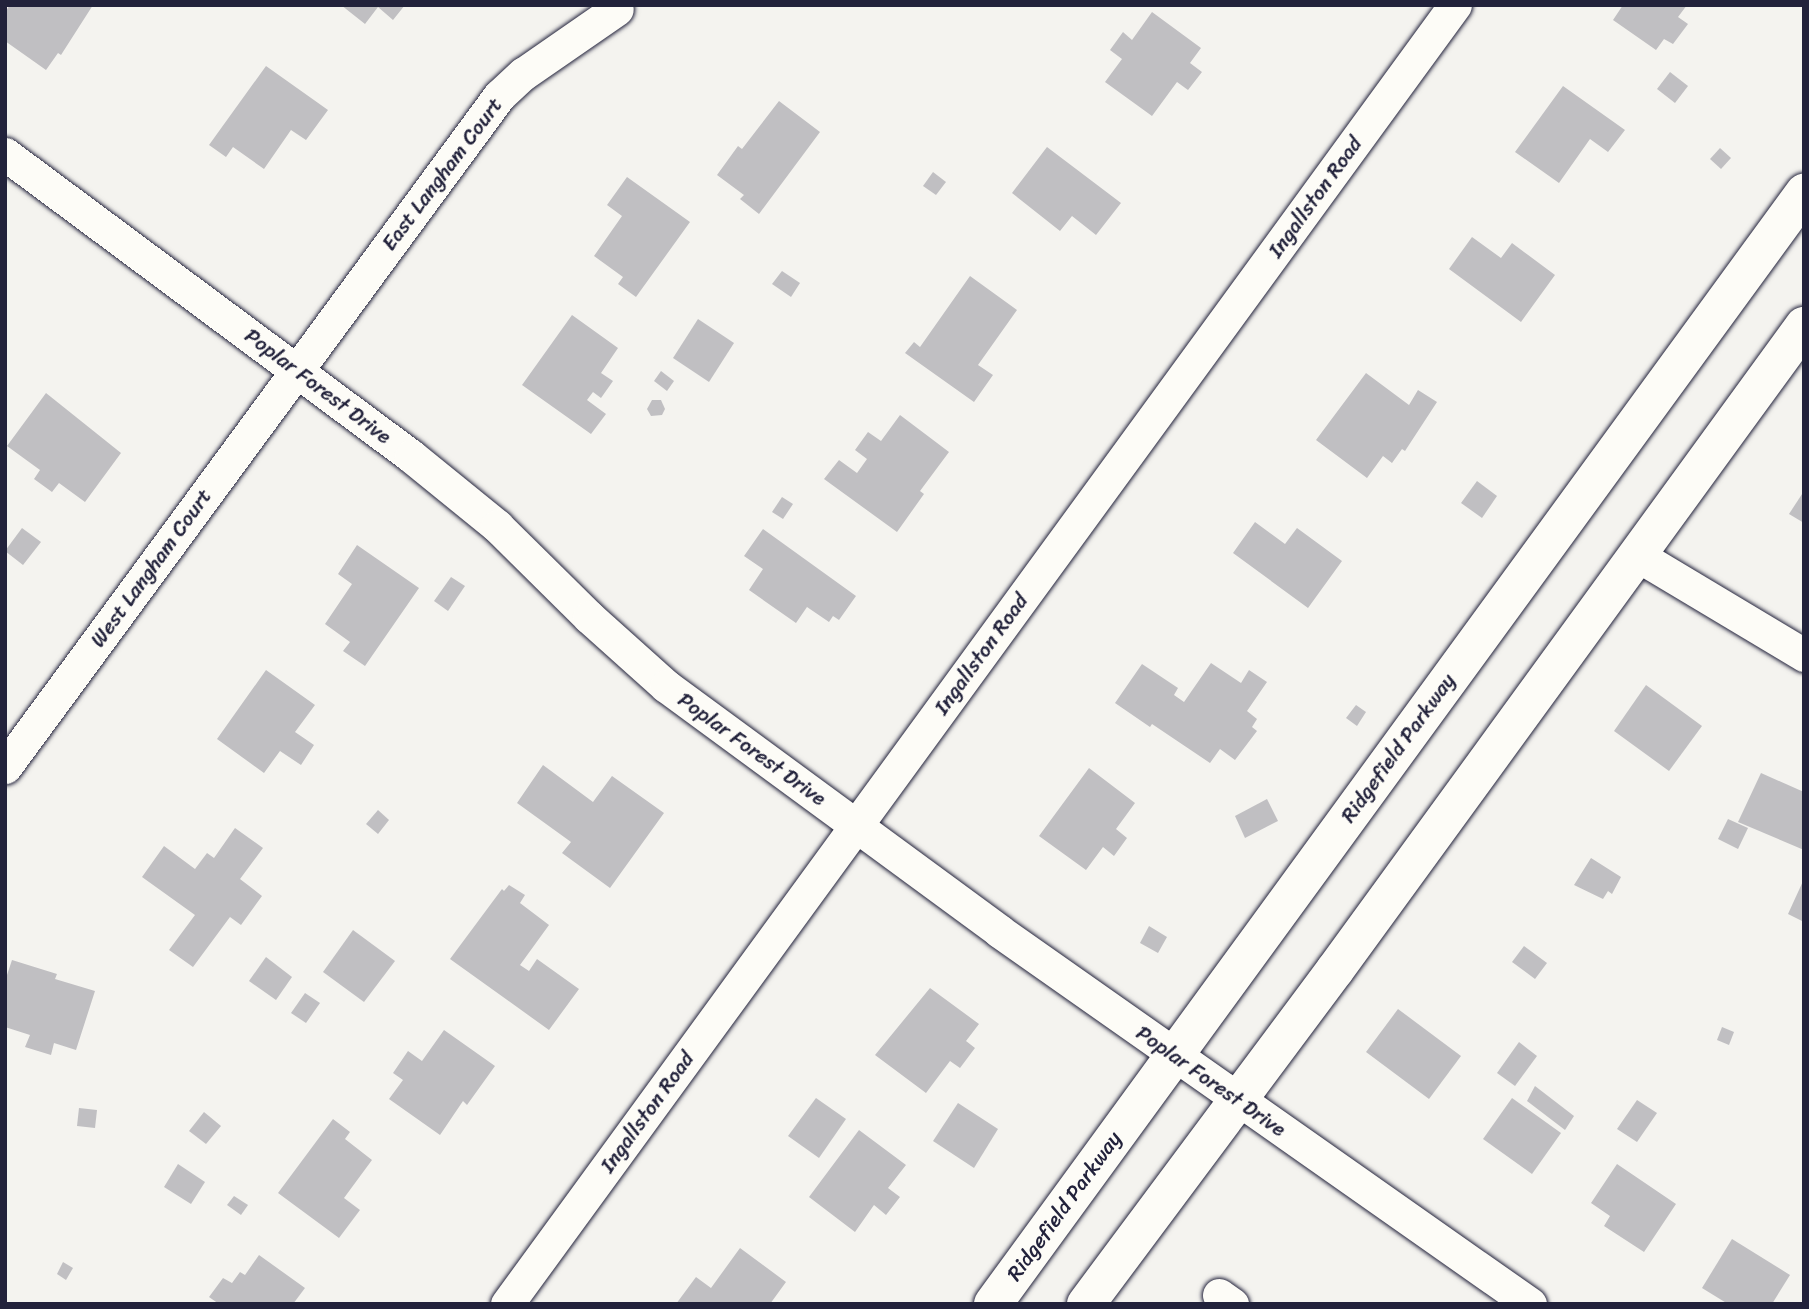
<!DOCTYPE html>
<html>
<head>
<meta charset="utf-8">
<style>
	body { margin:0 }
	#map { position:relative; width:1809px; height:1309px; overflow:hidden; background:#f4f3ef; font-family:Sriracha,sans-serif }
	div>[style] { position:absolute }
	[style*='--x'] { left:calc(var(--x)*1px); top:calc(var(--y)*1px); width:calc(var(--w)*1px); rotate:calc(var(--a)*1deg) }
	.building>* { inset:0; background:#c0bfc2 }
	.roads { filter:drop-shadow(0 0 2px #22223b) drop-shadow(0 0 2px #22223b) }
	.minor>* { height:33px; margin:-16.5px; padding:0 16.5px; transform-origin:16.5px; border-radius:16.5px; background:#fdfcf7 }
	.secondary>* { height:38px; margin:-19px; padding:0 19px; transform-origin:19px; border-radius:19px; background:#fdfcf7 }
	span { translate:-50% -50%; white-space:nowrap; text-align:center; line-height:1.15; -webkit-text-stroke:5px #fdfcf7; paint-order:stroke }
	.street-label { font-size:21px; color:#22223b }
	.frame { position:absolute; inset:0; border:7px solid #22223b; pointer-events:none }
</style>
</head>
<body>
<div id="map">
	<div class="building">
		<i style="clip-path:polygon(10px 5px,93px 5px,61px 55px,58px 53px,46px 70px,5px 41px,5px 12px)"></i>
		<i style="clip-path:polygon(341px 5px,405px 5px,393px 20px,378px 7px,365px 24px)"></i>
		<i style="clip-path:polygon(1623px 5px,1687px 5px,1678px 17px,1688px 24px,1673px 44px,1664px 39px,1656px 50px,1613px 20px)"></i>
		<i style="clip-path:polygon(1152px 12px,1201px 48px,1190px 63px,1202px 72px,1188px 90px,1177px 82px,1152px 116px,1105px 82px,1122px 59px,1110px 50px,1123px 32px,1132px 40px)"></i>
		<i style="clip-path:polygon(266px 66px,328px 110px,306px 140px,291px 130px,264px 169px,233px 147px,226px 157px,209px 145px)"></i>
		<i style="clip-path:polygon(1670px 72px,1688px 86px,1675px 103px,1657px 89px)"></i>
		<i style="clip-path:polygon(1563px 86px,1625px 130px,1608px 152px,1590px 139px,1559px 183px,1515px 152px)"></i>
		<i style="clip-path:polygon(779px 101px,820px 132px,759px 214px,740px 199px,744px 195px,717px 175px,738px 146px,742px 149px)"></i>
		<i style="clip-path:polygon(1047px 147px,1121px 203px,1096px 235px,1072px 216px,1060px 231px,1012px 193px)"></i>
		<i style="clip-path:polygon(1720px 148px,1731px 158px,1721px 169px,1710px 159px)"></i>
		<i style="clip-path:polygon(933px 172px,946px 182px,936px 195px,923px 186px)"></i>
		<i style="clip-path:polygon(627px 177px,690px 222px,636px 297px,618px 284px,623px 277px,594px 256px,622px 216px,607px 205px)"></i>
		<i style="clip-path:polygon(1472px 237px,1501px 258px,1512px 243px,1555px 275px,1521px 322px,1449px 269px)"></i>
		<i style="clip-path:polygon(782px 271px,800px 283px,791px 297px,772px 284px)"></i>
		<i style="clip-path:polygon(970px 276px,1017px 310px,978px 365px,993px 375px,974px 402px,905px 353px,914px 342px,920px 347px)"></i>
		<i style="clip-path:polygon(572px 315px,618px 348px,601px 373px,613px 381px,601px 398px,593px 392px,587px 400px,606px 414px,591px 434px,522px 385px)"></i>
		<i style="clip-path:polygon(698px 319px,734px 343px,709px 382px,673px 358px)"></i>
		<i style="clip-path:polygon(661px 371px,674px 381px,667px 391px,654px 381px)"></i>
		<i style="clip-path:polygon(1366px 373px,1409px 405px,1418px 390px,1437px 402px,1405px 451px,1402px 449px,1392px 463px,1383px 456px,1367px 478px,1316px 440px)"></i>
		<i style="clip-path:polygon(46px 393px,121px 453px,85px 502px,59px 483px,52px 492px,34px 479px,40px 470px,7px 446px)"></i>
		<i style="clip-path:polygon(652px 400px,661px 400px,665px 409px,662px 415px,651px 416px,647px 409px)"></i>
		<i style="clip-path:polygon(900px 415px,949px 452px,920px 491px,924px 494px,897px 532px,824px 479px,839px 460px,857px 473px,867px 459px,855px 450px,868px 432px,881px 441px)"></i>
		<i style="clip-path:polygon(1477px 481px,1497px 496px,1482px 518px,1461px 503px)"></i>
		<i style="clip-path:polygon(1804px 491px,1804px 523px,1789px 514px)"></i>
		<i style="clip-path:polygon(782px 497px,793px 504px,783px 519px,772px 512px)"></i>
		<i style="clip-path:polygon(1255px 522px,1285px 544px,1297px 528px,1342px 561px,1308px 608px,1233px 553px)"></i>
		<i style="clip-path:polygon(22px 528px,41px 542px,23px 565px,5px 551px)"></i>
		<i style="clip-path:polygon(763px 529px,856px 596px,839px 620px,833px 616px,829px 622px,807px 607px,796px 623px,749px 590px,763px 569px,744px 556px)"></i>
		<i style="clip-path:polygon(357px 545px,419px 588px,365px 666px,343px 651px,350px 642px,325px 624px,352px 584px,338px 574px)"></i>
		<i style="clip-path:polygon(451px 577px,465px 586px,448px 611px,434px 601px)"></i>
		<i style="clip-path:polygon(1211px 663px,1241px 683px,1249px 670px,1267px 682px,1247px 711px,1257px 719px,1252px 727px,1257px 731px,1235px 760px,1220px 749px,1210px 763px,1152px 724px,1150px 727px,1115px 703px,1142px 664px,1178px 688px,1174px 695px,1184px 702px)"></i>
		<i style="clip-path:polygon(266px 670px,315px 705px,295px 732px,314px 745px,301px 765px,280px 751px,264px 773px,217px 739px)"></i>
		<i style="clip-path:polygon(1646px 685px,1702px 726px,1669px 771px,1614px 731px)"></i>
		<i style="clip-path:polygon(1356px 705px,1366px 712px,1357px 726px,1346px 718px)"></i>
		<i style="clip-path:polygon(543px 765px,593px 802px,612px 776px,664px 813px,610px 888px,562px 853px,571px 842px,517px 803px)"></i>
		<i style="clip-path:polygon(1089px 768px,1135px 803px,1116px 829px,1127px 838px,1114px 856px,1103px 847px,1086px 870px,1039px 836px)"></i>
		<i style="clip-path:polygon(1761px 773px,1804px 792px,1804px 850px,1738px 822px)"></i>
		<i style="clip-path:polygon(1267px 799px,1278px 821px,1245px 838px,1235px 816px)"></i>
		<i style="clip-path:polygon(378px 810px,389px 820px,378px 834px,366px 824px)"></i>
		<i style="clip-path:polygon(1728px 819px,1748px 828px,1738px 849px,1718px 839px)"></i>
		<i style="clip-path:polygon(235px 828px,263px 848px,240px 879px,262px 896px,241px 925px,230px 917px,193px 967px,169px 950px,195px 915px,142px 877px,164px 846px,195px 869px,207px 853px,214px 858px)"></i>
		<i style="clip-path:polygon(1591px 858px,1621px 877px,1612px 894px,1608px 891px,1603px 899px,1574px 885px)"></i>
		<i style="clip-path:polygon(1804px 879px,1804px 922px,1788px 914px)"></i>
		<i style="clip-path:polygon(509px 885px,525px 895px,520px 903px,549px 925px,520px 965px,529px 971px,537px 959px,579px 989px,549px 1030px,450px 959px,502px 889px,504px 891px)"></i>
		<i style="clip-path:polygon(1149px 926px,1167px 937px,1158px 953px,1140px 943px)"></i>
		<i style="clip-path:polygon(353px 930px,395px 961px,364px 1002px,323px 972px)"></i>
		<i style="clip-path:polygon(1524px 946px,1547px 963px,1535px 979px,1512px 962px)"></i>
		<i style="clip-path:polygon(266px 957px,292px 977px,276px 1000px,249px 981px)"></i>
		<i style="clip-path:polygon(12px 960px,57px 974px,55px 979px,95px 991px,76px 1050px,54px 1043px,51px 1055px,25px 1047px,30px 1035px,5px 1027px,5px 981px)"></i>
		<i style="clip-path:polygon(930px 988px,979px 1024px,966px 1041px,975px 1048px,960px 1068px,950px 1061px,926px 1093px,875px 1055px)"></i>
		<i style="clip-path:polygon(305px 993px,320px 1003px,306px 1023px,291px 1013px)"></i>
		<i style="clip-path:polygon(1398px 1009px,1461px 1056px,1429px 1099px,1366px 1052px)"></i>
		<i style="clip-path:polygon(1722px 1027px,1734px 1032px,1729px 1045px,1717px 1040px)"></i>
		<i style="clip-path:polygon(444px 1030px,495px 1066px,467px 1105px,463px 1101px,440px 1135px,389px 1099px,403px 1080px,393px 1073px,408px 1051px,422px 1061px)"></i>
		<i style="clip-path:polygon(1519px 1042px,1537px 1056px,1515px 1086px,1497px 1073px)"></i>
		<i style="clip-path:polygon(1535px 1086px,1574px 1116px,1565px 1130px,1527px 1101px)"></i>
		<i style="clip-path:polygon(816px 1098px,846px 1119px,819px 1158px,788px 1136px)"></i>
		<i style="clip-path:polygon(1512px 1098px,1561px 1133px,1532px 1174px,1483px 1139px)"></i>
		<i style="clip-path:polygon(1637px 1100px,1657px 1113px,1637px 1142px,1617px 1129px)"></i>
		<i style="clip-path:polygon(958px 1103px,998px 1129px,974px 1168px,933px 1141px)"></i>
		<i style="clip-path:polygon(79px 1108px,97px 1110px,95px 1128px,77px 1126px)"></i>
		<i style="clip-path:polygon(204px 1112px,221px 1126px,206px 1144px,189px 1131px)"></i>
		<i style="clip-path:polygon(333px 1119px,350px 1132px,345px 1139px,372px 1160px,344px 1198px,360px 1210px,339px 1238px,278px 1193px)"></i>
		<i style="clip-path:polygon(859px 1130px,906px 1165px,888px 1188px,900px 1197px,886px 1215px,874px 1205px,855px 1232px,809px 1197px)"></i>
		<i style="clip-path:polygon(178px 1164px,205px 1182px,191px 1204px,164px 1187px)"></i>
		<i style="clip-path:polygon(1617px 1164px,1676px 1204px,1644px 1252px,1604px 1226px,1610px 1216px,1591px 1203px)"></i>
		<i style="clip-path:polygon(234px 1196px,248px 1205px,241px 1215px,227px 1205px)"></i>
		<i style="clip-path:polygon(1732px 1239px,1790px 1275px,1772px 1304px,1728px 1304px,1702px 1288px)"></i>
		<i style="clip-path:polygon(740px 1248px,786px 1282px,770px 1304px,676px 1304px,696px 1277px,711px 1288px)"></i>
		<i style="clip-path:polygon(259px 1255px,305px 1288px,293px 1304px,219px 1304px,209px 1297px,223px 1278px,232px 1283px,240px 1272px,245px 1275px)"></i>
		<i style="clip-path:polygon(63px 1262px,73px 1268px,66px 1280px,57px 1274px)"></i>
	</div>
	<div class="roads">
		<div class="minor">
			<i style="--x:5;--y:154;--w:506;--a:36.64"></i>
			<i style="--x:411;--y:456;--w:111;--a:39.1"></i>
			<i style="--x:497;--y:526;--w:129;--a:44.7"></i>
			<i style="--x:589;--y:617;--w:103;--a:41.9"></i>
			<i style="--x:666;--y:686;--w:413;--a:36.3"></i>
			<i style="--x:999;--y:931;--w:649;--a:35.09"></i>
			<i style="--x:1637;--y:555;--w:195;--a:30.9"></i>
			<i style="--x:5;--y:767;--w:833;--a:-53.64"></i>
			<i style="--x:499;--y:96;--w:33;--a:-43"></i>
			<i style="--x:523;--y:74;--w:114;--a:-34.7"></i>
			<i style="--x:1219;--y:1295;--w:16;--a:35"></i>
			<i style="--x:507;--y:1304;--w:1608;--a:-53.88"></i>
		</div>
		<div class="secondary">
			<i style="--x:993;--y:1304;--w:1376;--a:-53.87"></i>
			<i style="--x:1086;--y:1304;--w:417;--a:-53.3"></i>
			<i style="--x:1335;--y:970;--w:797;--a:-53.94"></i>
		</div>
	</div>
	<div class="street-label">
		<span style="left:442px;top:174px;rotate:-53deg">East Langham Court</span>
		<span style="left:1315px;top:197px;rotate:-54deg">Ingallston Road</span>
		<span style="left:318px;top:386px;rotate:37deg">Poplar Forest Drive</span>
		<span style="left:151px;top:568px;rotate:-54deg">West Langham Court</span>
		<span style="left:981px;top:654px;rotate:-54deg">Ingallston Road</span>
		<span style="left:1398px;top:748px;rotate:-54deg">Ridgefield Parkway</span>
		<span style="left:752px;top:749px;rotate:36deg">Poplar Forest Drive</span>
		<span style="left:1211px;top:1081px;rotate:35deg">Poplar Forest Drive</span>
		<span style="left:647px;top:1112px;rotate:-54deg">Ingallston Road</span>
		<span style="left:1064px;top:1206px;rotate:-54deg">Ridgefield Parkway</span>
	</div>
	<div class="frame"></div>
</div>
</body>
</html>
